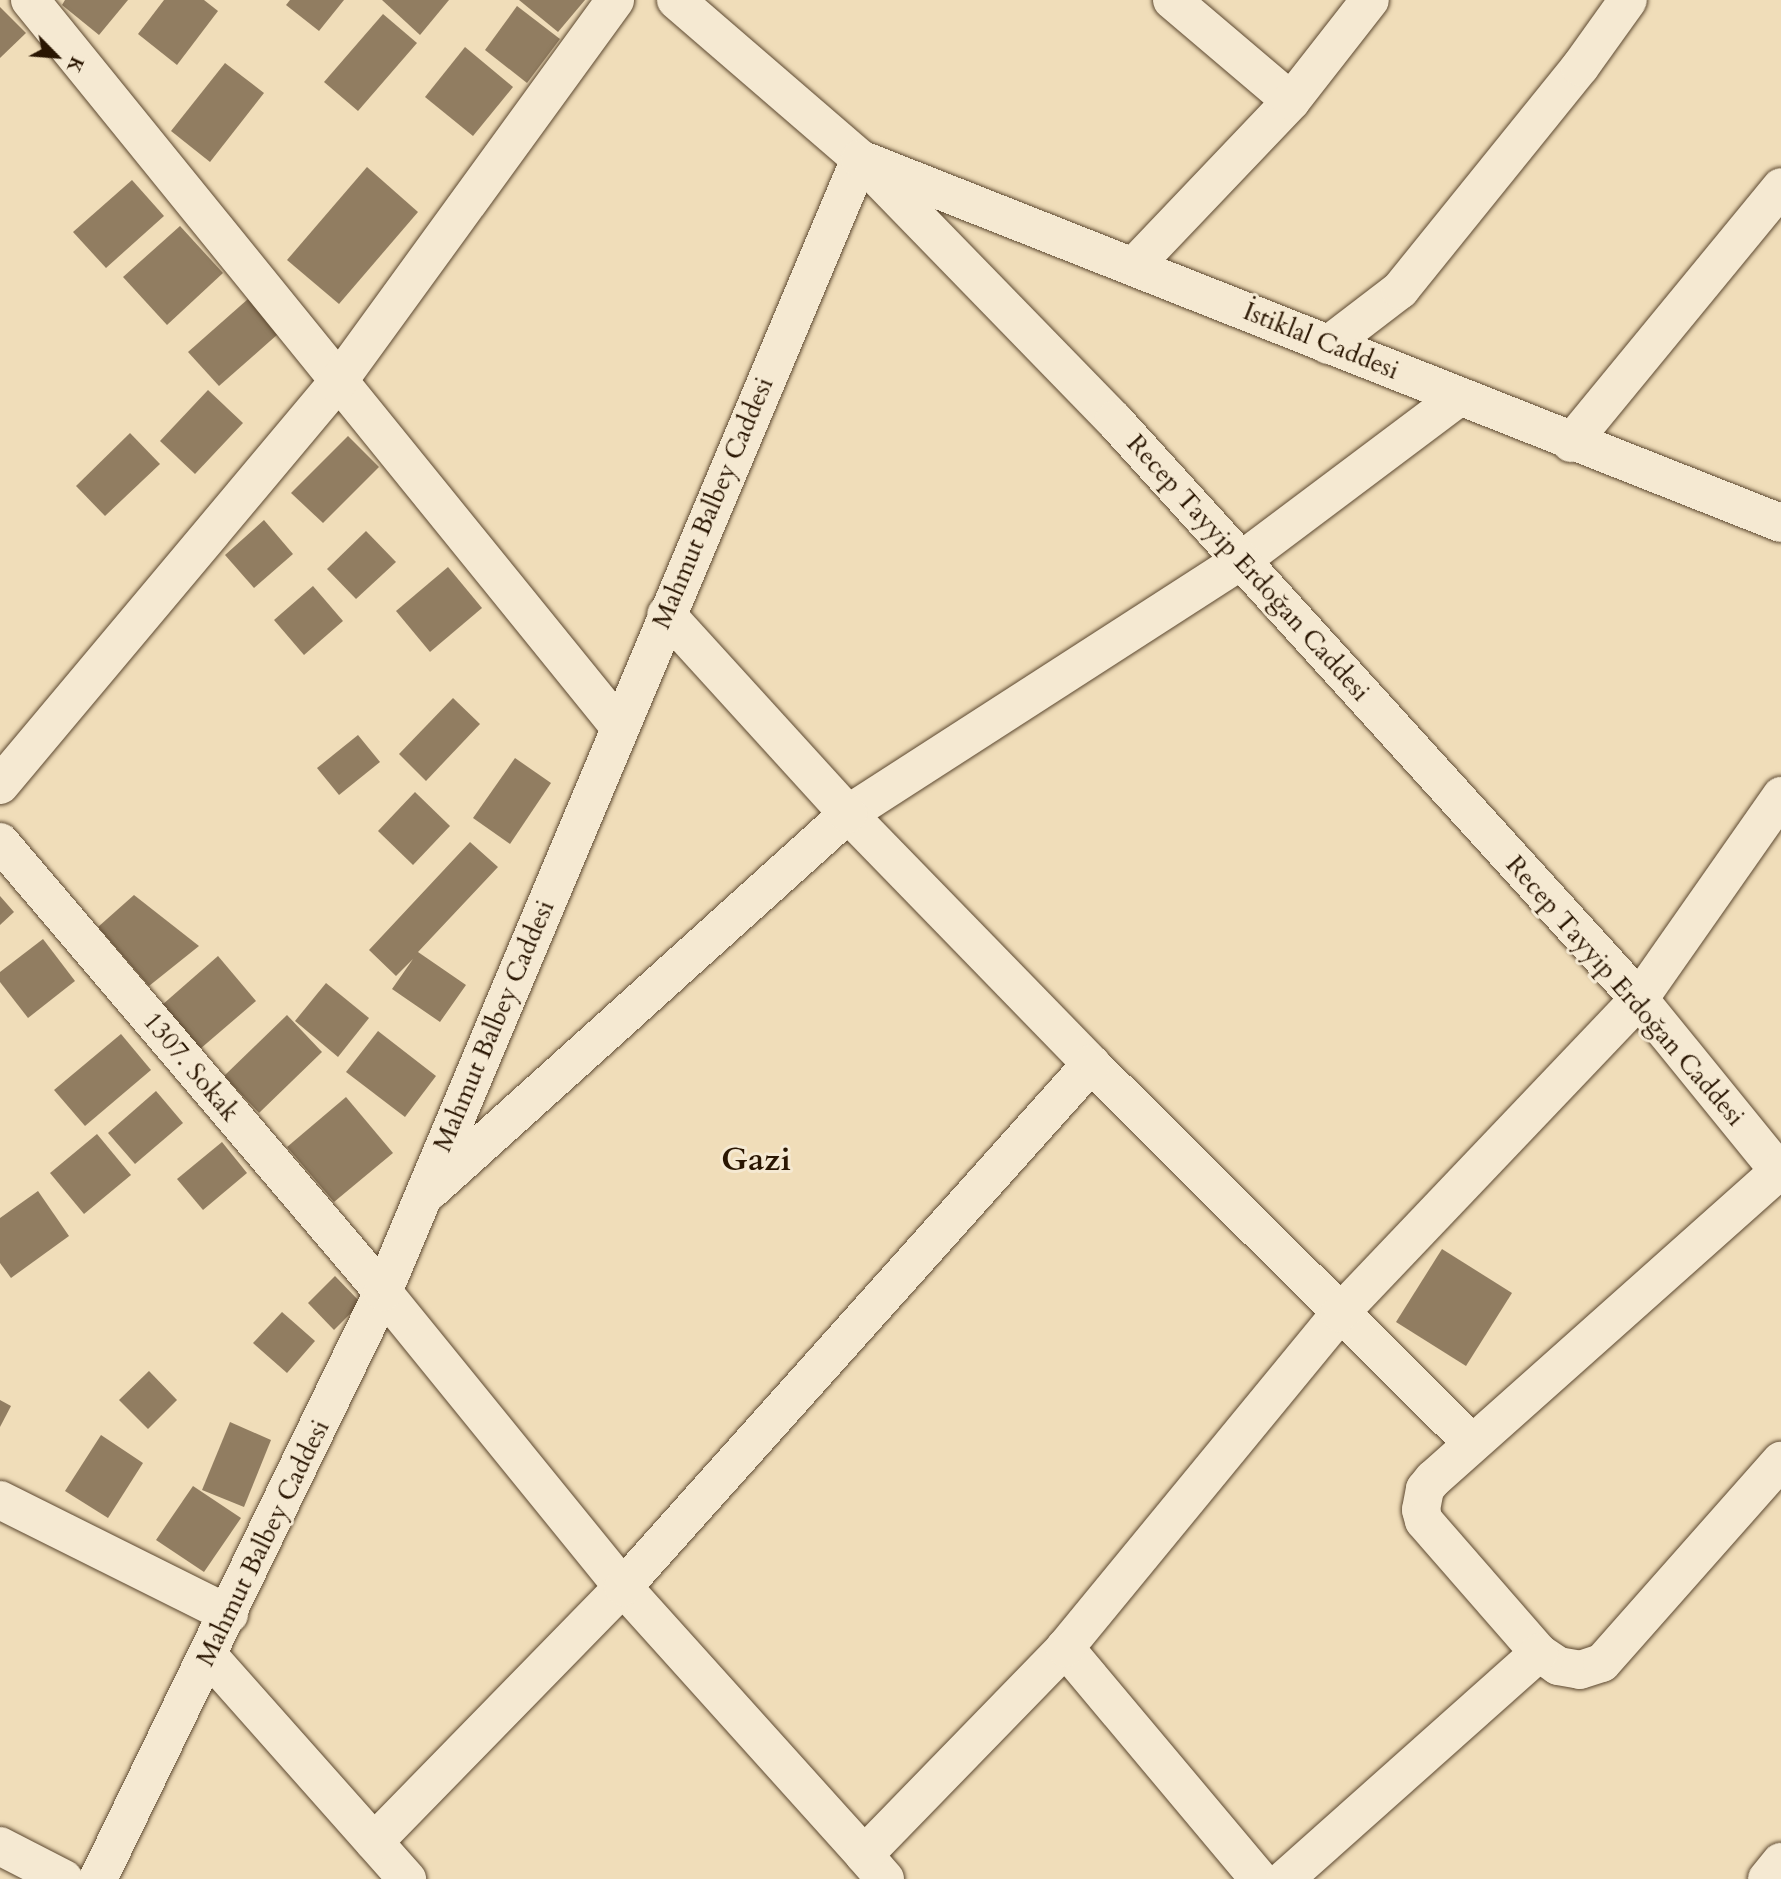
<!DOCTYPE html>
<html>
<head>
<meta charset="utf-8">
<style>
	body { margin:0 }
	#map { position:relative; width:1781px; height:1879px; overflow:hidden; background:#f0ddb9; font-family:Cardo,serif }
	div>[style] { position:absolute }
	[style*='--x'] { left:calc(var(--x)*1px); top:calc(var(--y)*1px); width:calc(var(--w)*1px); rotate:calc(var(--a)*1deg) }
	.building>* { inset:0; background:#917d61 }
	.roads { filter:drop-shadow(0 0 2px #5c4830) drop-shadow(0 0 2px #5c4830) }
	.minor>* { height:38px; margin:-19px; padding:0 19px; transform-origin:19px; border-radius:19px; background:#f5e9d2 }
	span { translate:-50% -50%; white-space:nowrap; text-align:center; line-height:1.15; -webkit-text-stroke:6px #f5e9d2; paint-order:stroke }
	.street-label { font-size:26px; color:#2a1602 }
	.district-label { font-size:33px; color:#2a1602; font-weight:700 }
	.north { position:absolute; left:21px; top:21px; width:70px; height:70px; -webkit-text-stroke:5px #f5e9d2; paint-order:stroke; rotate:115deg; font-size:19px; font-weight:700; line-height:28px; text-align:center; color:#2a1602 }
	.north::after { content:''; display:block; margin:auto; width:24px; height:32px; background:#2a1602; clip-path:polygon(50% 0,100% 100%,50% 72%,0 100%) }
</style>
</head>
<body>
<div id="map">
	<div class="building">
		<i style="clip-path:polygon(65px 0,128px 0,99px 35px,62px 5px)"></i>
		<i style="clip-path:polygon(164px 0,204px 0,218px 11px,177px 65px,138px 34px)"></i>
		<i style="clip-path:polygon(290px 0,344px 0,319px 31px,286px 5px)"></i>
		<i style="clip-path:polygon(382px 0,449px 0,420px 35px)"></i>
		<i style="clip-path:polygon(519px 0,585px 0,558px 32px)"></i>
		<i style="clip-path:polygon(517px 6px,560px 39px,527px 83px,485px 50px)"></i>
		<i style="clip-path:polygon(0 7px,26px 33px,0 58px)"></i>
		<i style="clip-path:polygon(383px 14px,417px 43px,358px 111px,324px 82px)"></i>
		<i style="clip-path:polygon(465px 47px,513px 87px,473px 136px,425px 97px)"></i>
		<i style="clip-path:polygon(225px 63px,264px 93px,210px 162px,171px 131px)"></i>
		<i style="clip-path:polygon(367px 167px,418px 212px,339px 304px,287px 260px)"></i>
		<i style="clip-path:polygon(132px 180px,164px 216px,106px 268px,73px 232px)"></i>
		<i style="clip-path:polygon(180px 226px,223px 273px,167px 325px,123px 277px)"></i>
		<i style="clip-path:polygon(248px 299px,278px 334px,219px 386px,188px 352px)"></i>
		<i style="clip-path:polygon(208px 390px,243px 423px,195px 474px,160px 441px)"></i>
		<i style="clip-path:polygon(130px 433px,160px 464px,105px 516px,76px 486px)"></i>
		<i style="clip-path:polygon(348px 436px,379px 467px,323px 523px,291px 493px)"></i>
		<i style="clip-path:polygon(264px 520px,293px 554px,254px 588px,225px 555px)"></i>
		<i style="clip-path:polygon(366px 531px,396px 562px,356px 599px,327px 569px)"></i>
		<i style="clip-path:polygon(448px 567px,482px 608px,430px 652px,396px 611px)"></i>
		<i style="clip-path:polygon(313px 586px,343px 621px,304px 655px,274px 620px)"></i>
		<i style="clip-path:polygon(453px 698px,480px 724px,426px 781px,399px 754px)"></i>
		<i style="clip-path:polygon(358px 735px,380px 762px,339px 795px,317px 768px)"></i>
		<i style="clip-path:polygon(515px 758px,551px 783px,510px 844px,473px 818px)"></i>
		<i style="clip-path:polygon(415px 792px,450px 826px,413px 865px,378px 831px)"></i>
		<i style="clip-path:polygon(470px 842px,498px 867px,418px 952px,466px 985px,440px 1022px,392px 989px,413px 959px,396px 976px,369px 950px)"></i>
		<i style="clip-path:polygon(134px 895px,199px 946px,149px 986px,98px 927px)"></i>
		<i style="clip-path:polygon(0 896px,14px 912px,0 925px)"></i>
		<i style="clip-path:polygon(43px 939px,75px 981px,28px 1018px,0 982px,0 972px)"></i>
		<i style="clip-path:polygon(218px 956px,256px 1001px,200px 1049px,162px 1005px)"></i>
		<i style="clip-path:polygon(326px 983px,369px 1018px,338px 1057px,295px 1021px)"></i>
		<i style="clip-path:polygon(287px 1015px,322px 1052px,259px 1113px,224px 1076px)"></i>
		<i style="clip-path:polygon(378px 1031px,436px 1076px,405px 1117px,346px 1072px)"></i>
		<i style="clip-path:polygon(121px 1034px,151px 1070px,85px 1126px,54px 1090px)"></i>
		<i style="clip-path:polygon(156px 1091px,183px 1123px,135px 1164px,108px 1133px)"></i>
		<i style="clip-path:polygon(346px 1097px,393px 1153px,334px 1202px,287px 1147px)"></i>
		<i style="clip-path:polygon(97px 1134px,131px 1175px,84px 1214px,50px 1173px)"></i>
		<i style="clip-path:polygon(222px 1142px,247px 1173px,203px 1210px,177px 1179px)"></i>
		<i style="clip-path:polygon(38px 1191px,69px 1236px,11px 1278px,0 1263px,0 1218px)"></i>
		<i style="clip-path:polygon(1442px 1249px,1512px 1293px,1466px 1366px,1396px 1322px)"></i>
		<i style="clip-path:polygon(335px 1276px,361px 1303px,334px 1330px,308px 1303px)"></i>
		<i style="clip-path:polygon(282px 1312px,315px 1341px,287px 1373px,253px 1343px)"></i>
		<i style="clip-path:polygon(149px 1371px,177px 1400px,148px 1429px,119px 1400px)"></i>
		<i style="clip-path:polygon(0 1400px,11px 1406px,0 1427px)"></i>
		<i style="clip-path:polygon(230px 1422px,271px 1440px,244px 1507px,202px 1490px)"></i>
		<i style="clip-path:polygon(101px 1435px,143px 1463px,108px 1518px,65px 1491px)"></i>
		<i style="clip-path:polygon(193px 1486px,241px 1518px,204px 1572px,156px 1540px)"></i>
	</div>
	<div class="roads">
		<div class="minor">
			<i style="--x:30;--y:0;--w:933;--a:50.96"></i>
			<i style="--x:676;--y:0;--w:243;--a:40.8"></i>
			<i style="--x:860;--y:159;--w:364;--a:45.8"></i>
			<i style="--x:1114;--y:420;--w:782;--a:47.8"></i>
			<i style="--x:1639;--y:999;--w:225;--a:50.9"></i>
			<i style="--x:1172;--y:0;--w:156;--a:40.3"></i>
			<i style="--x:1135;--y:265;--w:226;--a:-46.4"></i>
			<i style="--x:1291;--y:101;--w:128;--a:-52"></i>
			<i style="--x:1328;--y:345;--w:91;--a:-37.4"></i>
			<i style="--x:1400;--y:290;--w:287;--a:-51.1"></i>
			<i style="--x:1580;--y:67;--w:82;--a:-54.4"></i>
			<i style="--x:1459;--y:397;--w:271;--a:143.1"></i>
			<i style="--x:1242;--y:560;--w:469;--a:147.2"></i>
			<i style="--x:848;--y:814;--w:349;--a:45.8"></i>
			<i style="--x:1091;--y:1064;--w:537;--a:44.85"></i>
			<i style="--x:1571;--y:443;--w:331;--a:-50.6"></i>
			<i style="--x:0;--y:785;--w:525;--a:-50.03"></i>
			<i style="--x:337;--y:383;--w:473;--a:-54"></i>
			<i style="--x:0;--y:842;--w:591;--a:49.6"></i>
			<i style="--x:383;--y:1292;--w:380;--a:50.9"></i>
			<i style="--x:623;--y:1587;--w:360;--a:48"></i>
			<i style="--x:1779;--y:1171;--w:463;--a:138.3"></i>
			<i style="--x:1433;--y:1479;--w:13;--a:129"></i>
			<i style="--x:1425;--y:1489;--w:21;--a:101"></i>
			<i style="--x:1421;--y:1510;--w:11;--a:75"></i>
			<i style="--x:1424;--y:1521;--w:175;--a:48.9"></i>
			<i style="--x:1539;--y:1653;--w:23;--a:34"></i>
			<i style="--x:1558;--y:1666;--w:22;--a:10"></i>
			<i style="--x:1580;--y:1670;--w:23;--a:-18"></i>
			<i style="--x:1602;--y:1663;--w:270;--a:-48.5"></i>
			<i style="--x:430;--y:1191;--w:563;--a:-42.05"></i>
			<i style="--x:848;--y:814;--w:270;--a:-132.3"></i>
			<i style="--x:0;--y:1500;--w:256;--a:26.5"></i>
			<i style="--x:208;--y:1655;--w:300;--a:48.4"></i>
			<i style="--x:374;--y:1842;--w:356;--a:-45.7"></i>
			<i style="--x:623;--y:1587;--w:702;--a:-48.18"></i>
			<i style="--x:0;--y:1846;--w:72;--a:27.3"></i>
			<i style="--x:98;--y:1879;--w:653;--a:-64.1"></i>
			<i style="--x:383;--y:1292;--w:1229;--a:-67.17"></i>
			<i style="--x:860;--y:159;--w:990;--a:21.57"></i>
			<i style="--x:885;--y:1879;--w:32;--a:-131"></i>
			<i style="--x:864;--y:1855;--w:289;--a:-45.8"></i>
			<i style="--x:1259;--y:1879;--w:302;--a:-130"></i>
			<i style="--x:1065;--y:1648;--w:433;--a:-50.6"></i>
			<i style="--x:1340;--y:1313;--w:434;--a:-46.4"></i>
			<i style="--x:1639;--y:999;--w:248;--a:-55"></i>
			<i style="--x:1285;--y:1879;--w:340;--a:-41.7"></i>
			<i style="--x:1767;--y:1879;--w:22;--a:-51"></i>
		</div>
	</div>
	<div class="street-label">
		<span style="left:1321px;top:341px;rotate:22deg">İstiklal Caddesi</span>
		<span style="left:713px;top:503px;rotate:-67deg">Mahmut Balbey Caddesi</span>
		<span style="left:1248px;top:568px;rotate:48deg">Recep Tayyip Erdoğan Caddesi</span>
		<span style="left:1625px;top:991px;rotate:49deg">Recep Tayyip Erdoğan Caddesi</span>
		<span style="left:494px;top:1026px;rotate:-67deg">Mahmut Balbey Caddesi</span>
		<span style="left:191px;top:1067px;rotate:50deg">1307. Sokak</span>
		<span style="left:263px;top:1543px;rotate:-64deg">Mahmut Balbey Caddesi</span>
	</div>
	<div class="district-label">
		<span style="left:756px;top:1160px">Gazi</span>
	</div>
	<div class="north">K</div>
</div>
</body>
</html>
